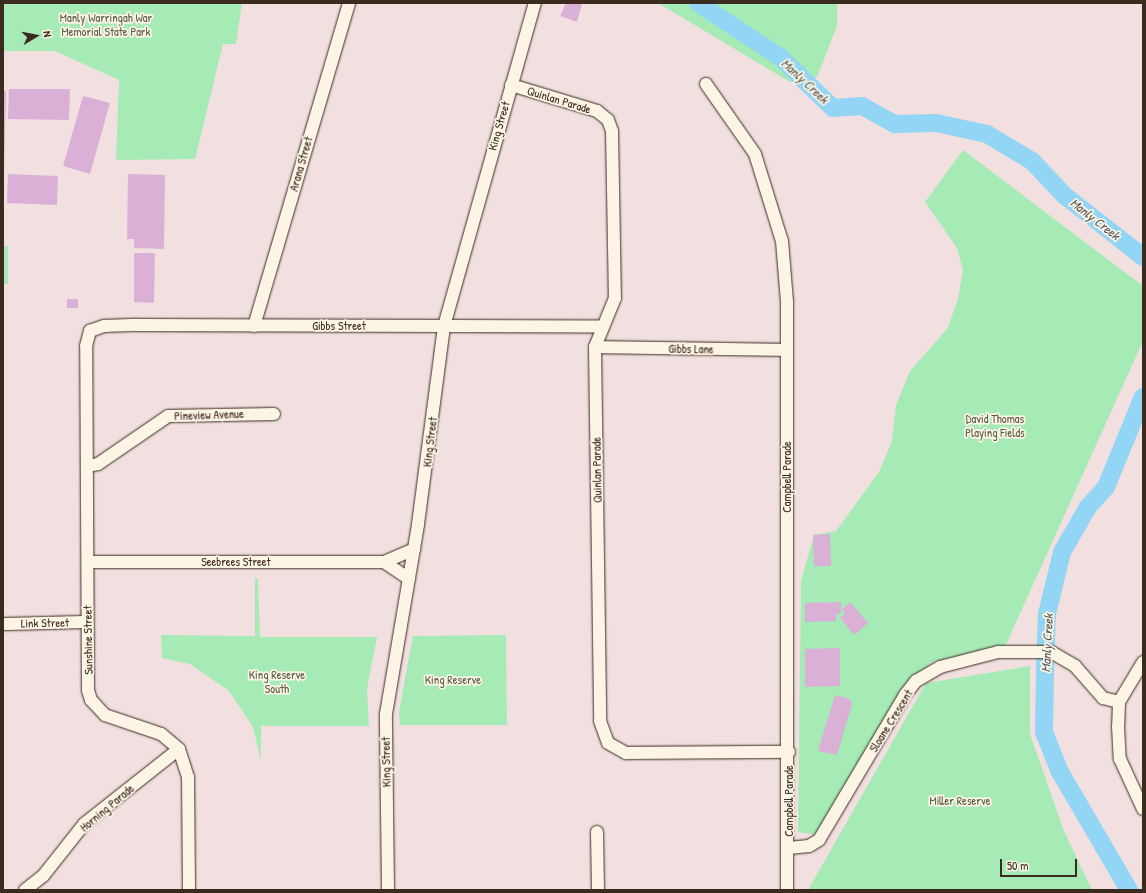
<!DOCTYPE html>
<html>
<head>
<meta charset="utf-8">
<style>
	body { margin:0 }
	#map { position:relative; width:1146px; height:893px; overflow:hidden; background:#f2e0e1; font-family:"Patrick Hand",sans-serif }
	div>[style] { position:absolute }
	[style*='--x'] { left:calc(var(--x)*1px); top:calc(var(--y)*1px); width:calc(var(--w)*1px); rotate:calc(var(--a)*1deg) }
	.green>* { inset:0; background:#a6eab6 }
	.river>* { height:18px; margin:-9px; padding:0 9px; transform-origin:9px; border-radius:9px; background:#93d5f4 }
	.building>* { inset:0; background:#dab0d7 }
	.roads { filter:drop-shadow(0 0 1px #3b2a1e) drop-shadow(0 0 1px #3b2a1e) }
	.minor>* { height:12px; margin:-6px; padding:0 6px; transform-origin:6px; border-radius:6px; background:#fcf5e5 }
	span { translate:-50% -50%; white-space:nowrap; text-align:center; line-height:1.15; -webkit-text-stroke:3.5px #fcf5e5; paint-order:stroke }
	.park-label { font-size:12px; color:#565a44 }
	.street-label { font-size:12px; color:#3b2a1e }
	.water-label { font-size:13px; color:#515554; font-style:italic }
	.frame { position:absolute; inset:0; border:4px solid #3b2a1e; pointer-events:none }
	.north { position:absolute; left:16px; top:16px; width:40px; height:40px; -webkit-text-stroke:3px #fcf5e5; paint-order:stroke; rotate:80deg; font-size:11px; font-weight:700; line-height:16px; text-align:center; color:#3b2a1e }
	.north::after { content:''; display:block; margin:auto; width:14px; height:18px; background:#3b2a1e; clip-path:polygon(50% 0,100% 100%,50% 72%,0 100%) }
	.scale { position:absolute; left:1000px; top:859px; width:77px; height:18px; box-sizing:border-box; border:2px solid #3b2a1e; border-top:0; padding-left:5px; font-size:12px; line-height:14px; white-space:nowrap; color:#3b2a1e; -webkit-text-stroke:3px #fcf5e5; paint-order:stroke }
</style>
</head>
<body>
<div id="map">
	<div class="green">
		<i style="clip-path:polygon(3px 3px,242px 3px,236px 44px,223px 44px,195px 159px,116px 160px,119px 80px,55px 51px,3px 51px)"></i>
		<i style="clip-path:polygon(658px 3px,837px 3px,837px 26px,817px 77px,790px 82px)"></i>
		<i style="clip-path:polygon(963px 150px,1143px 286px,1143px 341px,1004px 649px,934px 661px,920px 672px,904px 686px,817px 835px,798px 832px,801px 581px,814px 535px,836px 531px,879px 472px,892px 441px,896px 405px,910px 371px,947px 329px,958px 299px,963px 270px,957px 248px,925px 202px)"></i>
		<i style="clip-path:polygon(3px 246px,8px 246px,8px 284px,3px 284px)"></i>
		<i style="clip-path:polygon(255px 578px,258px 578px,260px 637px,377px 637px,367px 689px,369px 726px,261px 726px,261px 761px,253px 727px,229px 691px,190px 664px,162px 658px,161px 635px,255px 636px)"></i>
		<i style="clip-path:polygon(506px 635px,507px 725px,400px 725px,399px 711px,413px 636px)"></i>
		<i style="clip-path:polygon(1030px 666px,1030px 734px,1064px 831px,1092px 890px,808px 890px,926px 683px)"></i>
	</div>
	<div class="river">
		<i style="--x:698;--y:3;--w:100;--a:33.5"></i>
		<i style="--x:781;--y:58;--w:72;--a:43.9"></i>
		<i style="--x:833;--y:108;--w:29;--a:-4"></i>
		<i style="--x:862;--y:106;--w:38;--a:29"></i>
		<i style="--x:895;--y:124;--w:41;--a:-1.4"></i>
		<i style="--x:936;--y:123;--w:52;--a:12.2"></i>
		<i style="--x:987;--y:134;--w:52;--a:31"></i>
		<i style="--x:1032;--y:161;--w:47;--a:46.7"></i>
		<i style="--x:1064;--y:195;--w:100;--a:38.1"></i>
		<i style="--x:1129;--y:890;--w:139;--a:-120.3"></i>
		<i style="--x:1059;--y:770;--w:41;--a:-111.5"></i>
		<i style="--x:1044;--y:732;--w:66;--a:-89.1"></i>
		<i style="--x:1045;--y:666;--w:52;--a:-87.8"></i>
		<i style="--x:1047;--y:614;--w:64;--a:-76.4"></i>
		<i style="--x:1062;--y:552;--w:52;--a:-60"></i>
		<i style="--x:1088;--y:507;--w:27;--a:-48"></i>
		<i style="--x:1106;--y:487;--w:97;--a:-67.7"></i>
	</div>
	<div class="building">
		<i style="clip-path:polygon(566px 3px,582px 4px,577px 22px,560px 16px)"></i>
		<i style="clip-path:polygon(9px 89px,70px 89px,69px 120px,8px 119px)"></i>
		<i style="clip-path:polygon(3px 91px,6px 91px,4px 175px,3px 175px)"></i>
		<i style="clip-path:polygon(83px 96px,110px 103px,90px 174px,63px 166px)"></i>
		<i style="clip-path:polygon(8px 174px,58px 176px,57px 205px,7px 203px)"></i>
		<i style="clip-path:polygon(128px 174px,165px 175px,164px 249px,134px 248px,134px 239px,127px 239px)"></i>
		<i style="clip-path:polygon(134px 253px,155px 253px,154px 303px,134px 302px)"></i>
		<i style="clip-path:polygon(67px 299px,78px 299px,78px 308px,67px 308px)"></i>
		<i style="clip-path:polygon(830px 534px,831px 566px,814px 566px,813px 535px)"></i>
		<i style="clip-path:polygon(841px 602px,841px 614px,836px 614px,836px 621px,805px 622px,805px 603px)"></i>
		<i style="clip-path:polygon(850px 602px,868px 623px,854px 635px,840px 618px,845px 613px,842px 609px)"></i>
		<i style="clip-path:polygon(840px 648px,840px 686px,805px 687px,805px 649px)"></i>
		<i style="clip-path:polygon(835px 695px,850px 699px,852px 704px,837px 755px,818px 751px)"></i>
	</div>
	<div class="roads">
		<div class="minor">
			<i style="--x:706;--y:84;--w:85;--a:55"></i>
			<i style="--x:755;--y:154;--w:91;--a:72.8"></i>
			<i style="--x:782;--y:241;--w:61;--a:85.3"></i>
			<i style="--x:787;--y:302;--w:588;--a:90"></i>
			<i style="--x:511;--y:85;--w:90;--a:16.8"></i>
			<i style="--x:597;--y:111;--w:14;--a:39"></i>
			<i style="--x:608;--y:120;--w:12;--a:70"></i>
			<i style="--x:612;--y:131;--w:167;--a:89"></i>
			<i style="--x:615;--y:298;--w:53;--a:112.2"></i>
			<i style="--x:595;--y:347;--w:374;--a:89.2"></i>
			<i style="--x:600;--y:721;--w:23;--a:70"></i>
			<i style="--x:608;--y:743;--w:21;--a:29"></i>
			<i style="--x:626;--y:753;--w:163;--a:-0.4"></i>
			<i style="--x:254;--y:326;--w:337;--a:-73.6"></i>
			<i style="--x:595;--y:347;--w:191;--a:0.9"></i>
			<i style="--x:87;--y:466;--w:11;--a:-10"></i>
			<i style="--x:98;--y:464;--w:85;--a:-34.4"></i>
			<i style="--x:168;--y:416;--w:106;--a:-1.1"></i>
			<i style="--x:88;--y:562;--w:296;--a:0"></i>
			<i style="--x:384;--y:562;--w:33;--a:-23"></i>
			<i style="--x:384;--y:562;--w:30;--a:34"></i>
			<i style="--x:3;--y:624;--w:84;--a:-1.4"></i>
			<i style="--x:1143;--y:662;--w:47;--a:121"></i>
			<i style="--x:1119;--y:702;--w:24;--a:92"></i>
			<i style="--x:1118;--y:726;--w:33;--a:87"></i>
			<i style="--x:1120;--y:759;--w:55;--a:65.3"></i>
			<i style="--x:597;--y:832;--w:58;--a:89"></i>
			<i style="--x:789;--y:848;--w:20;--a:-6"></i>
			<i style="--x:809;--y:846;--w:12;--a:-31"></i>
			<i style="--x:819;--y:840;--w:169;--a:-59.3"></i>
			<i style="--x:905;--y:695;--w:18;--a:-52"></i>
			<i style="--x:916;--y:681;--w:28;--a:-30"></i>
			<i style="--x:940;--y:667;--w:60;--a:-14.5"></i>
			<i style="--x:998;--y:652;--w:53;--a:0"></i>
			<i style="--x:1051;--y:652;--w:28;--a:30"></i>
			<i style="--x:1075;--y:666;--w:43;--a:48.8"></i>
			<i style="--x:1103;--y:698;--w:16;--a:14"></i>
			<i style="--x:25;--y:890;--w:23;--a:-38"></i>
			<i style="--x:43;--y:876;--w:66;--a:-51.7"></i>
			<i style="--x:84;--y:824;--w:121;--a:-38.3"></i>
			<i style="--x:189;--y:890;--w:113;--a:-90.5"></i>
			<i style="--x:188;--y:777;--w:29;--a:-108"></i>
			<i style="--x:179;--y:749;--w:23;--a:-140"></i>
			<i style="--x:161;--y:734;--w:59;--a:-161.3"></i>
			<i style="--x:105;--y:715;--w:21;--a:-133"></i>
			<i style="--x:91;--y:700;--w:10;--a:-107"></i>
			<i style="--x:88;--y:690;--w:344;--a:-90.3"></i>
			<i style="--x:86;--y:346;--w:16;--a:-75"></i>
			<i style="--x:90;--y:331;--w:15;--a:-20"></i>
			<i style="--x:104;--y:326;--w:33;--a:-2"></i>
			<i style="--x:137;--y:325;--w:465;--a:0.2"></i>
			<i style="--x:388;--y:890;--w:176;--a:-90.7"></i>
			<i style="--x:386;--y:714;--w:193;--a:-80.4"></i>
			<i style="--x:418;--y:524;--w:200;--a:-82.5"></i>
			<i style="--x:444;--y:326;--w:336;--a:-74.3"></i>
		</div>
	</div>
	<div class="park-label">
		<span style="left:106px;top:25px">Manly Warringah War<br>Memorial State Park</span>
		<span style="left:995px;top:426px">David Thomas<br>Playing Fields</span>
		<span style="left:277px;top:682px">King Reserve<br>South</span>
		<span style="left:453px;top:680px">King Reserve</span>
		<span style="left:960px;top:801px">Miller Reserve</span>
	</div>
	<div class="street-label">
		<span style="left:559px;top:100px;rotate:17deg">Quinlan Parade</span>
		<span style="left:499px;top:126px;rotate:-74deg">King Street</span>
		<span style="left:301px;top:164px;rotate:-74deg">Arana Street</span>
		<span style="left:339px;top:326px">Gibbs Street</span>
		<span style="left:691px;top:349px;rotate:1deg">Gibbs Lane</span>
		<span style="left:209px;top:415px;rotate:-2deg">Pineview Avenue</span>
		<span style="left:430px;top:442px;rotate:-83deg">King Street</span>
		<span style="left:597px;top:470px;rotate:-91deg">Quinlan Parade</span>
		<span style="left:787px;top:477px;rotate:-90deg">Campbell Parade</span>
		<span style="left:236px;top:562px">Seebrees Street</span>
		<span style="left:45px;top:623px;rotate:-1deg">Link Street</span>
		<span style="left:88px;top:640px;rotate:-91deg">Sunshine Street</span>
		<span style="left:891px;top:721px;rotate:-58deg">Sloane Crescent</span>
		<span style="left:386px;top:762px;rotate:-91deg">King Street</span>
		<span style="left:789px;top:801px;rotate:-90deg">Campbell Parade</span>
		<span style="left:107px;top:808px;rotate:-40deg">Horning Parade</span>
	</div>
	<div class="water-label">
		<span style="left:805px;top:81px;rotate:43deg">Manly Creek</span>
		<span style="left:1095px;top:219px;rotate:38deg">Manly Creek</span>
		<span style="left:1047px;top:643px;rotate:-87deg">Manly Creek</span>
	</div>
	<div class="frame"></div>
	<div class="north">N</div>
	<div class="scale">50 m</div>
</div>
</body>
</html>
